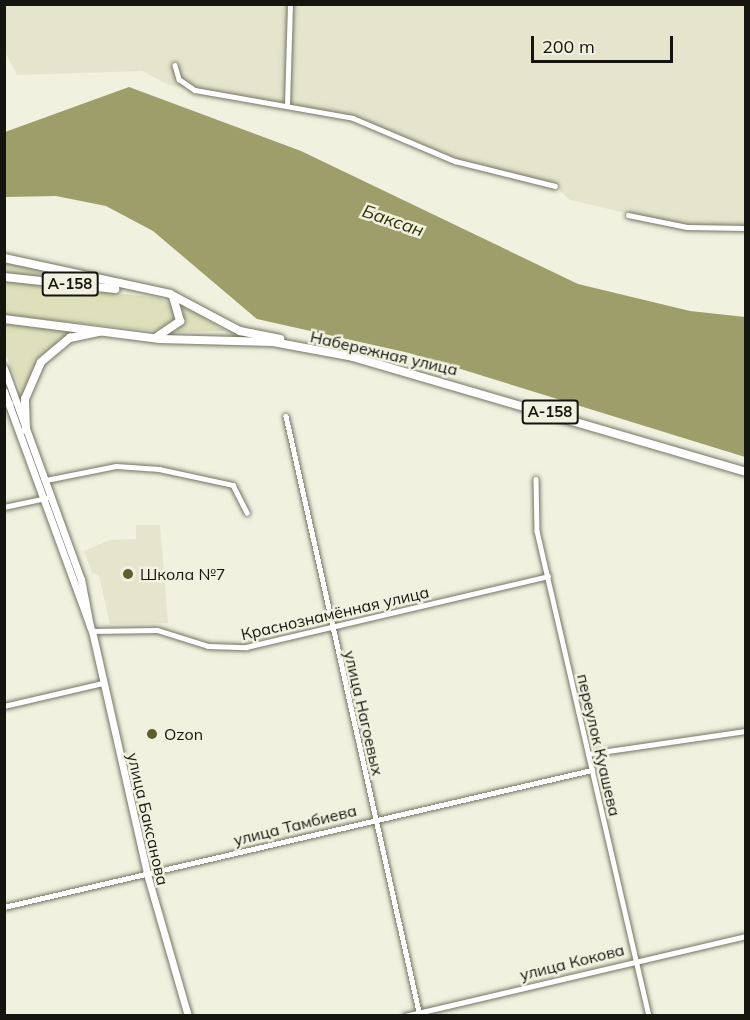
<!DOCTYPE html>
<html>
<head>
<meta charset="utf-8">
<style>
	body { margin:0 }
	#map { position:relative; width:750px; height:1020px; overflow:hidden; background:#f0f1de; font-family:Mulish,sans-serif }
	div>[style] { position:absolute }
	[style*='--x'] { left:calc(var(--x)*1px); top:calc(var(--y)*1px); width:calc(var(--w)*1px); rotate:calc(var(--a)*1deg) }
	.built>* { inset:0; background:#e4e5cc }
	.green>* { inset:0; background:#dee0bb }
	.water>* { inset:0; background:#9d9e6a }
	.roads { filter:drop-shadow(0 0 2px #747565) drop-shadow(0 0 2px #747565) }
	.minor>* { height:4.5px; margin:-2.25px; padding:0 2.25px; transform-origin:2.25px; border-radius:2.25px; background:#fff }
	.secondary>* { height:7px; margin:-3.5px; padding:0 3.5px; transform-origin:3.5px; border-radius:3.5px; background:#fff }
	.primary>* { height:8px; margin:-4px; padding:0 4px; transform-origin:4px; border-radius:4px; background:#fff }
	.dots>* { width:16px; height:16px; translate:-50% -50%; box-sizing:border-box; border:3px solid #f0f1de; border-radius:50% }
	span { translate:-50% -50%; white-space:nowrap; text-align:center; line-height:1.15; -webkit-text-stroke:5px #f0f1de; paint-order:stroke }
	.shield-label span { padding:2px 4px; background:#f0f1de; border:2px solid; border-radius:4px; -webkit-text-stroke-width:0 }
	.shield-label { font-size:15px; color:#15150f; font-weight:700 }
	.street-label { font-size:16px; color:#15150f }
	.poi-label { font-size:16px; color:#15150f }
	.left { translate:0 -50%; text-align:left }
	.water-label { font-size:18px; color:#2f2f04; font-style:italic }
	.frame { position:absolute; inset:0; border:6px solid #15150f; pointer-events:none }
	.scale { position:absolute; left:531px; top:36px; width:142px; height:27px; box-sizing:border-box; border:3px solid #15150f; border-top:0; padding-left:8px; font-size:18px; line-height:21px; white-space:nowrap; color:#15150f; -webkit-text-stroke:4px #f0f1de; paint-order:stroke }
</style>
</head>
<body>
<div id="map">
	<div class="built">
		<i style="clip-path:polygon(4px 5px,745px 5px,745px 228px,687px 227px,570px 200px,555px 186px,455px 161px,353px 118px,169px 85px,142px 71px,17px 75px,5px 52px)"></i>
		<i style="clip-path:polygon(136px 525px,160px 525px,168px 623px,110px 624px,99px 575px,92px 573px,84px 551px,110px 540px,136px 539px)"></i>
	</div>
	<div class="green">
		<i style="clip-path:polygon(4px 261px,10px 262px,91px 282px,5px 273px)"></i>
		<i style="clip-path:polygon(5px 281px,160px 298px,175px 306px,175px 322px,155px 331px,5px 315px)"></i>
		<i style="clip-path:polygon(183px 305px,224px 330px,226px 331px,177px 332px)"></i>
		<i style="clip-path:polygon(4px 323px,78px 328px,38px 358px,23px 395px,5px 353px)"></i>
	</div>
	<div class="water">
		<i style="clip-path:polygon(129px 87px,301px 151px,578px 284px,690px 311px,745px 317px,745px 457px,409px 353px,257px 319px,153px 231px,106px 206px,56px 196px,5px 197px,5px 132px)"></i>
	</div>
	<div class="roads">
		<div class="minor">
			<i style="--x:175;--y:65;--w:15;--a:74"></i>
			<i style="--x:179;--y:79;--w:19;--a:35"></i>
			<i style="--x:195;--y:90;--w:160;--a:10"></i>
			<i style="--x:353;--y:118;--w:111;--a:22.9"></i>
			<i style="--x:455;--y:161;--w:103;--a:14"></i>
			<i style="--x:287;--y:105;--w:101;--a:-88.3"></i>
			<i style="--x:628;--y:215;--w:60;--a:11.5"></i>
			<i style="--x:687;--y:227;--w:59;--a:1"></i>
			<i style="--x:286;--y:416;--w:615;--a:77.41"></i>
			<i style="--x:536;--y:479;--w:52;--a:88.9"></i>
			<i style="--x:537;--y:531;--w:498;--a:77"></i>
			<i style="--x:46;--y:480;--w:71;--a:-11.3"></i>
			<i style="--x:116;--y:466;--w:43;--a:4"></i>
			<i style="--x:159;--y:469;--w:76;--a:12.2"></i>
			<i style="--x:233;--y:485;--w:31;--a:63"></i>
			<i style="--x:4;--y:507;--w:43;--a:-12.1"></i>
			<i style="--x:92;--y:631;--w:65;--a:-0.9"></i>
			<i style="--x:157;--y:630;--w:53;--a:17.4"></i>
			<i style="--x:208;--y:646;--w:38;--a:2"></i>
			<i style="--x:246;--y:647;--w:310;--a:-13.2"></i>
			<i style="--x:4;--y:706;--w:102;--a:-13.1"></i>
			<i style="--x:588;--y:754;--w:160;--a:-8.3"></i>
			<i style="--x:4;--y:907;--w:604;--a:-13.12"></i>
			<i style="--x:405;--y:1016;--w:350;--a:-13.2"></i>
		</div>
		<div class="secondary">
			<i style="--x:4;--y:368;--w:225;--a:70"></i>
			<i style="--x:81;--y:579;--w:48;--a:79.2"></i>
			<i style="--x:4;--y:391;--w:256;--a:69.9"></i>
			<i style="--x:92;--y:631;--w:249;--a:77.2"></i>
			<i style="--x:147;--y:874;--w:148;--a:73.9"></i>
		</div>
		<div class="primary">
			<i style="--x:4;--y:258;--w:170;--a:12.2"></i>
			<i style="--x:170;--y:294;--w:79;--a:27.9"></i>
			<i style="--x:240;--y:331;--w:41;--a:11.3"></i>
			<i style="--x:4;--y:277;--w:112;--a:6.2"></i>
			<i style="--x:4;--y:319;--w:157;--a:7.3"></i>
			<i style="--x:160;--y:339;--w:113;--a:1.5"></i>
			<i style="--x:273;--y:342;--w:81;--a:10.6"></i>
			<i style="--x:353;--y:357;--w:409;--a:16.3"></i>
			<i style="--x:158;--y:336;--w:27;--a:-34"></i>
			<i style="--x:180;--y:321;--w:25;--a:-106"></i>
			<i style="--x:4;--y:397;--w:9;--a:54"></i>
			<i style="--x:26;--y:430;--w:31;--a:-92"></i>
			<i style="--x:25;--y:399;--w:40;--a:-66.6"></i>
			<i style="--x:41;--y:362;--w:38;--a:-40"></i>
			<i style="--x:70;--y:338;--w:30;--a:-12"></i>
		</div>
	</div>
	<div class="dots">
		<i style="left:128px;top:574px;background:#5e5f2c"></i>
		<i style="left:152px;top:734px;background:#5e5f2c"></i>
	</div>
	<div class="shield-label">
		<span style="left:70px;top:284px">А-158</span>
		<span style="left:550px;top:412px">А-158</span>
	</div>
	<div class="street-label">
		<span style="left:384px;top:353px;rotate:13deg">Набережная улица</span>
		<span style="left:335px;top:613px;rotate:-13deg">Краснознамённая улица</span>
		<span style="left:364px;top:713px;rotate:77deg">улица Нагоевых</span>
		<span style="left:599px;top:745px;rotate:77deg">переулок Куашева</span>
		<span style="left:148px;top:819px;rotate:77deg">улица Баксанова</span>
		<span style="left:295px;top:825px;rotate:-14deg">улица Тамбиева</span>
		<span style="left:572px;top:962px;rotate:-14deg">улица Кокова</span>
	</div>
	<div class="poi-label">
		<span class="left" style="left:140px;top:574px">Школа №7</span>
		<span class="left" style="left:164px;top:734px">Ozon</span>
	</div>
	<div class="water-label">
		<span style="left:393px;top:221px;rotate:19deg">Баксан</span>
	</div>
	<div class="frame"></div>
	<div class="scale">200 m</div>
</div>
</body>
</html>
